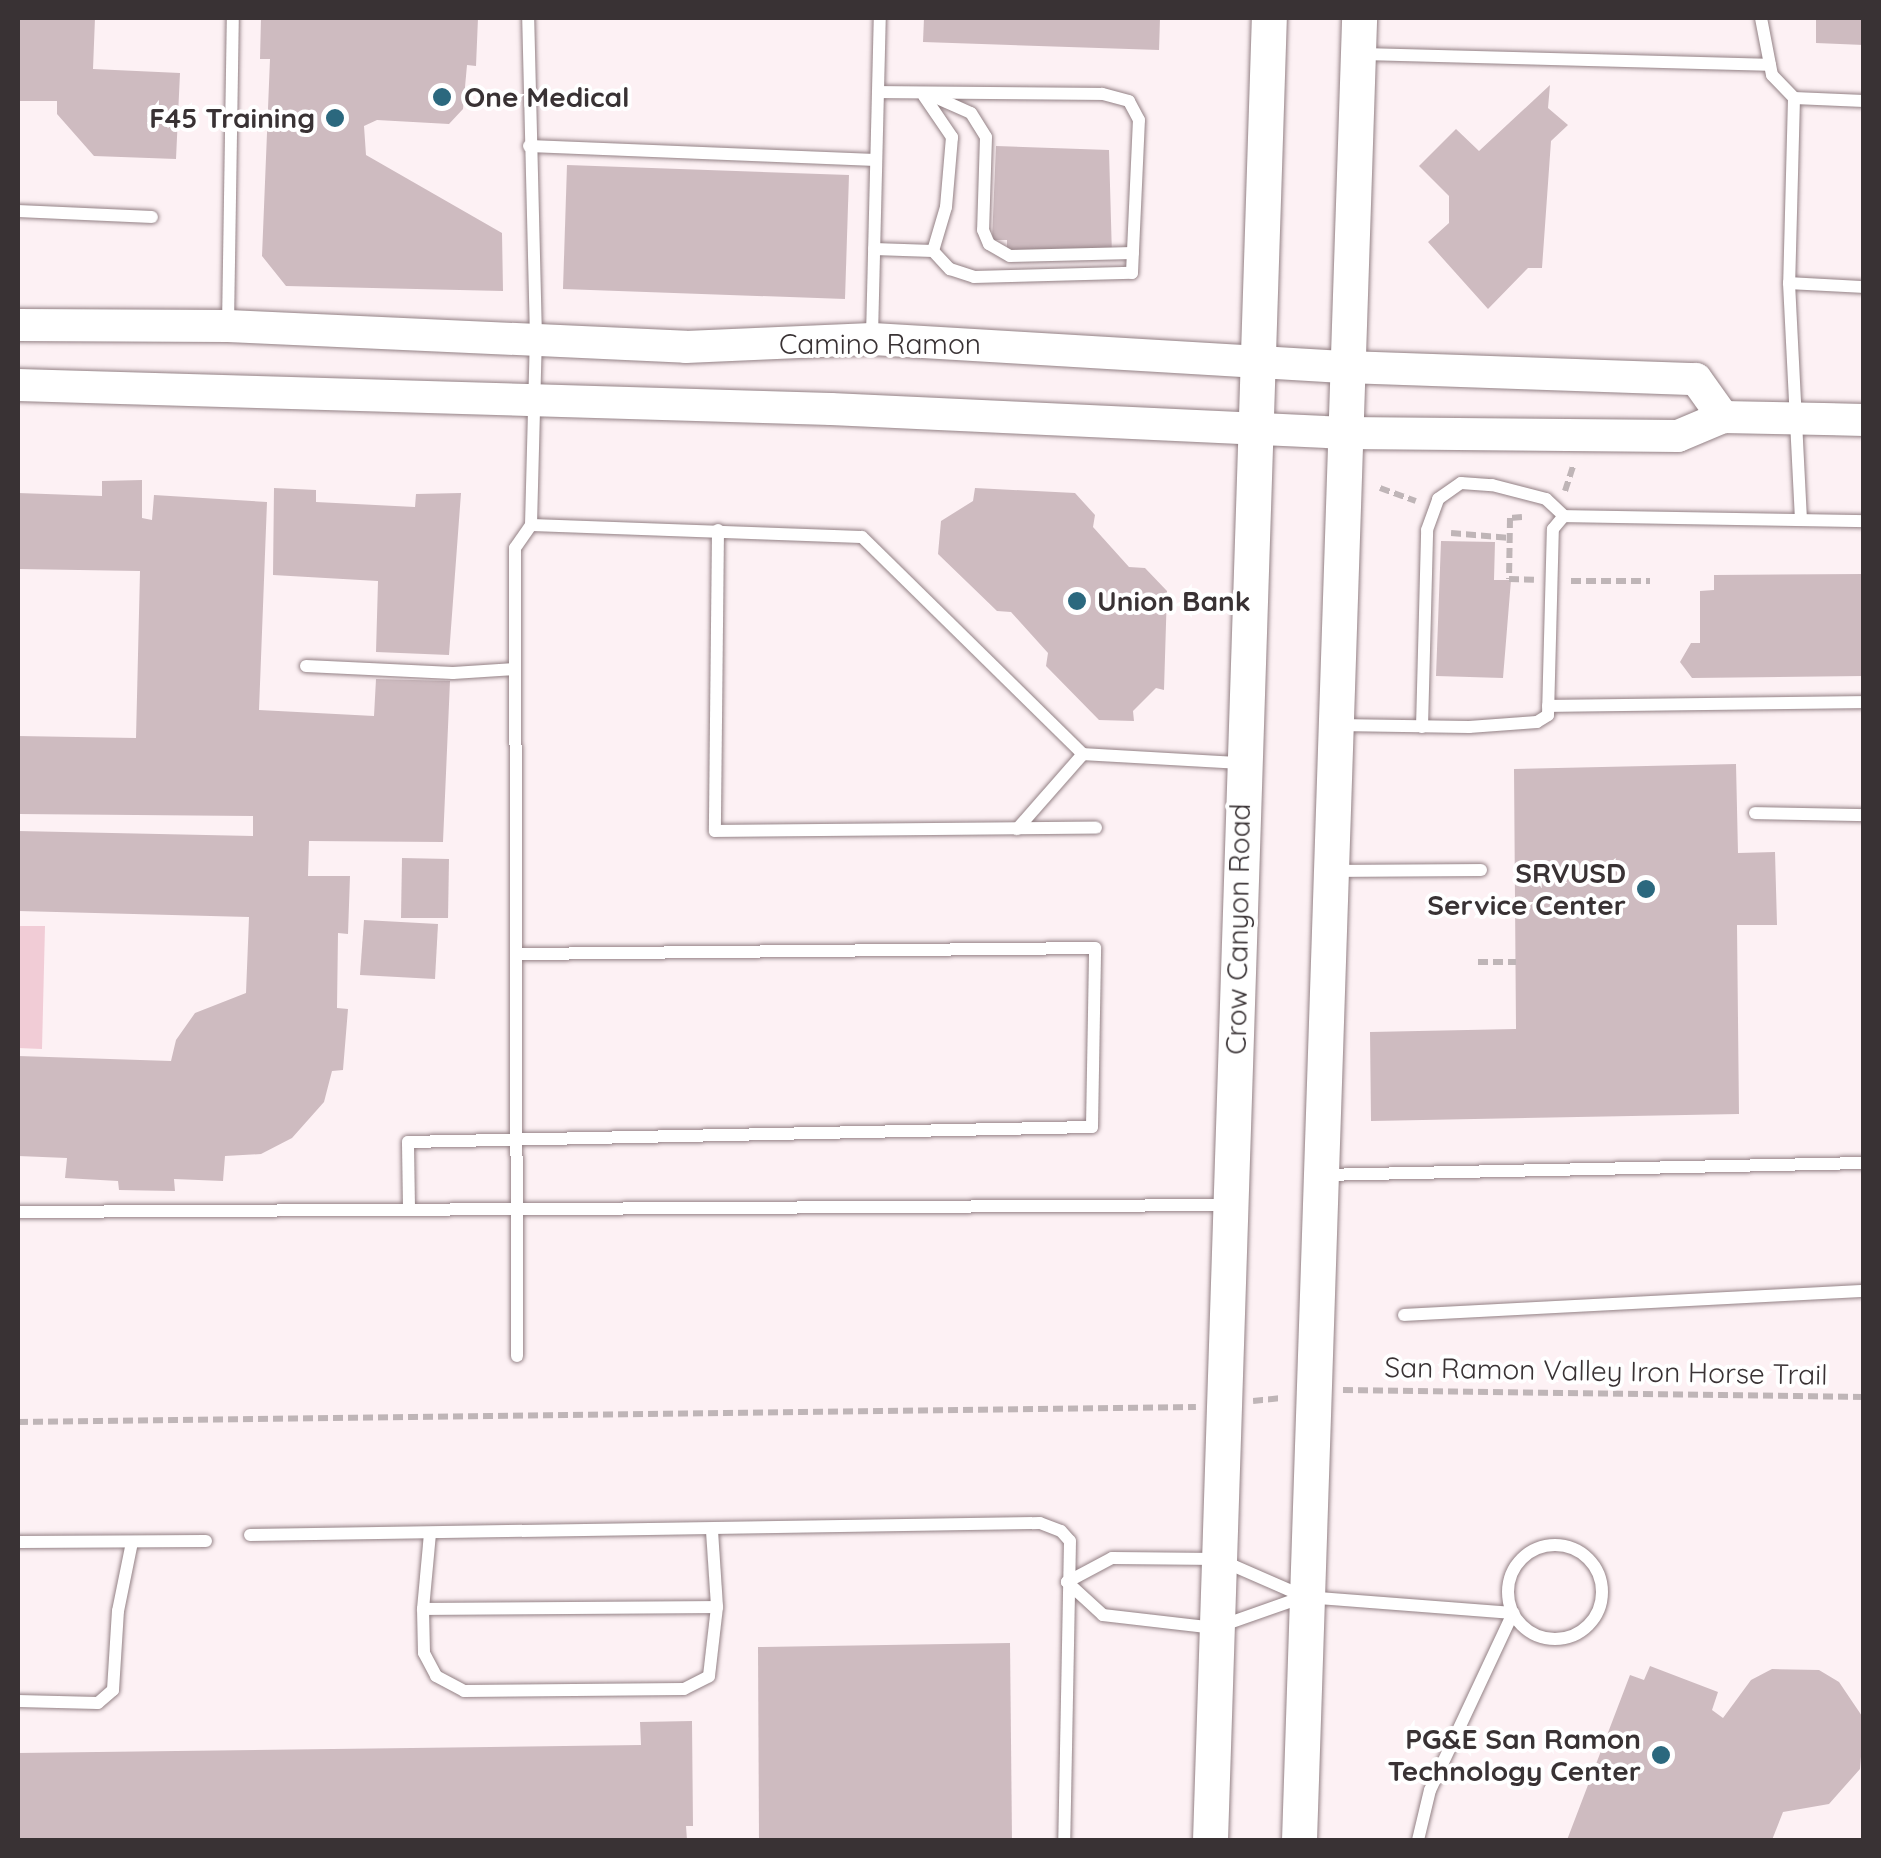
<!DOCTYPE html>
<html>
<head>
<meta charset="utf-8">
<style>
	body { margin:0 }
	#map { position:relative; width:1881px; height:1858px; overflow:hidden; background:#fdf1f4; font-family:Quicksand,sans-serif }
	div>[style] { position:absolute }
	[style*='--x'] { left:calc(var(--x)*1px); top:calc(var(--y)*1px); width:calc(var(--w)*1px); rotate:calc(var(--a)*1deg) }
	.green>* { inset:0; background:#f1ccd6 }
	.building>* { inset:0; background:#cebbc0 }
	.path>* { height:6px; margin-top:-3px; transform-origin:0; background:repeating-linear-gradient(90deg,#bfb5b7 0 10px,transparent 0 15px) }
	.roads { filter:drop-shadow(0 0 2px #938185) drop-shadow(0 0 2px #938185) }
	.service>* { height:12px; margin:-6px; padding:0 6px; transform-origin:6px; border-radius:6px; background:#fff }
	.service>.ring { margin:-6px; padding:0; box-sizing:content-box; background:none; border:12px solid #fff; border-radius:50% }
	.tertiary>* { height:32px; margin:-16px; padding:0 16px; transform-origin:16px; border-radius:16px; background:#fff }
	.secondary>* { height:35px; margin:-17.5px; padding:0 17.5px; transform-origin:17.5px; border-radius:17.5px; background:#fff }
	.dots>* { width:28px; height:28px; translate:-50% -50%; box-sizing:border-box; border:5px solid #fff; border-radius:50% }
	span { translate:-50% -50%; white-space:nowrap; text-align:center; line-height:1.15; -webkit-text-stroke:8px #fff; paint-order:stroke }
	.poi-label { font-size:28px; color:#393234; font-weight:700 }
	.left { translate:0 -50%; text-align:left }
	.right { translate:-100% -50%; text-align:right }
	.street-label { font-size:28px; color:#393234 }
	.frame { position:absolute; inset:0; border:20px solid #393234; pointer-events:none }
</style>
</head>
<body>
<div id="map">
	<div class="green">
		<i style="clip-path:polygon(18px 926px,45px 926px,42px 1049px,18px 1048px)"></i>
	</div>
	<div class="building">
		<i style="clip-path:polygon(18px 18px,95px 18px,93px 69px,180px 73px,176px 159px,94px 156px,57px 114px,57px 101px,18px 101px)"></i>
		<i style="clip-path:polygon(261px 18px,478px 18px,476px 66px,467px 65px,463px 109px,449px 124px,377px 120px,364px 126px,366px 155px,502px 233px,503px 291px,286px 286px,262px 256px,270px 59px,260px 59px)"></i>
		<i style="clip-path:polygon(924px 18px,1160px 18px,1159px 50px,923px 42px)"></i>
		<i style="clip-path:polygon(1816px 18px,1864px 18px,1864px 45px,1816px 43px)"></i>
		<i style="clip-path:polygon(1550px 85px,1548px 108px,1568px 125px,1551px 141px,1542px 268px,1528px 268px,1488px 309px,1428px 242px,1449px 223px,1449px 196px,1419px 166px,1456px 129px,1479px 151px)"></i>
		<i style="clip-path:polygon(996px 146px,1109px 150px,1112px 256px,1007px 253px,1007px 240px,992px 240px)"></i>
		<i style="clip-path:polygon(567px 165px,849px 175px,845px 299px,563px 289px)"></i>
		<i style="clip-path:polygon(142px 480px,142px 518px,152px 520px,154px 495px,267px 502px,259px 710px,374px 716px,376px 679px,450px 681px,443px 842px,309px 841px,308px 876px,350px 876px,348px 934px,338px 933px,337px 1008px,348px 1009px,343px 1070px,332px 1071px,324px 1102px,292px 1138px,261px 1154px,225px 1156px,223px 1181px,174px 1179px,175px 1191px,119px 1190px,118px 1181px,65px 1178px,67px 1158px,18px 1156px,18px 1056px,171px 1061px,176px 1040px,195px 1013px,246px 993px,249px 917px,18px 911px,18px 831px,253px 836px,253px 816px,18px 814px,18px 736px,136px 738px,140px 571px,18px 569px,18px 493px,102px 496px,102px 481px)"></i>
		<i style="clip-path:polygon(274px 488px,316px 490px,316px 502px,415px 507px,416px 494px,461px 493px,449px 655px,376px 652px,378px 581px,273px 575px)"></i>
		<i style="clip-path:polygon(975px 488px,1075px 493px,1095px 515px,1093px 527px,1129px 567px,1145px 568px,1167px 591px,1164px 690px,1156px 688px,1133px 711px,1134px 721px,1099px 720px,1046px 666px,1048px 653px,1011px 612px,997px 611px,938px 554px,941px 521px,973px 501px)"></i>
		<i style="clip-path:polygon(1441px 541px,1495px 542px,1494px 580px,1511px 580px,1503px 678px,1436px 676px)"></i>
		<i style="clip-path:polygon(1864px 574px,1864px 676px,1692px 678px,1680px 662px,1691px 643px,1700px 643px,1700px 591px,1714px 590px,1714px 575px)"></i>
		<i style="clip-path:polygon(1736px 764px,1738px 853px,1775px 852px,1777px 925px,1737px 925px,1739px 1114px,1371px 1121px,1370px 1032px,1516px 1029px,1514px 769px)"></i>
		<i style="clip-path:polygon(402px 858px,449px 859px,448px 918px,401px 918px)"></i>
		<i style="clip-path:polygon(364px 920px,438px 924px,435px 979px,360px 975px)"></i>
		<i style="clip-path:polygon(1010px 1643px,1012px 1840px,759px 1840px,758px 1647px)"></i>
		<i style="clip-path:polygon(1650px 1666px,1718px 1692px,1712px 1710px,1723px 1718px,1751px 1680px,1772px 1669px,1819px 1670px,1839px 1682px,1864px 1719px,1860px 1769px,1829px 1804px,1783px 1812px,1772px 1840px,1567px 1840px,1630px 1675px,1644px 1680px)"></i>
		<i style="clip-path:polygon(692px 1721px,693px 1826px,686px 1826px,687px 1840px,18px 1840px,18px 1753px,641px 1745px,640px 1722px)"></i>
	</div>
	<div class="path">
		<i style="--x:1380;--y:488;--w:38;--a:20"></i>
		<i style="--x:1565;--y:491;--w:26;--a:-72"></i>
		<i style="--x:1522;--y:517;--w:12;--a:175"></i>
		<i style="--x:1510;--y:518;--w:61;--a:90.9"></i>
		<i style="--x:1509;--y:579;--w:25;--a:2"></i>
		<i style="--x:1451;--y:533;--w:59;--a:4.8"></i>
		<i style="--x:1571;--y:581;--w:79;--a:0"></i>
		<i style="--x:1478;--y:962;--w:38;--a:0"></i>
		<i style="--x:1343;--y:1390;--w:521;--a:0.77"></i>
		<i style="--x:1253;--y:1401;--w:28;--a:-6"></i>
		<i style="--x:18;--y:1422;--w:1178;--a:-0.73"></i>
	</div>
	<div class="roads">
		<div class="service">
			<i style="--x:1761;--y:18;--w:58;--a:79.1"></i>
			<i style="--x:1772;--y:75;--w:32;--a:46"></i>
			<i style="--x:1794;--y:98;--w:70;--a:2.5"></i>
			<i style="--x:1360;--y:54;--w:410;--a:1.5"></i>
			<i style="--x:924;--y:96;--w:50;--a:55.7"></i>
			<i style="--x:952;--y:137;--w:70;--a:94.9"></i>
			<i style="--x:946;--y:207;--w:46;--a:106.5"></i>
			<i style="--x:935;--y:97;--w:39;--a:24"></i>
			<i style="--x:971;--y:113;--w:28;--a:58"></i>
			<i style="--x:986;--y:137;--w:93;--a:91.8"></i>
			<i style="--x:983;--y:230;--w:15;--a:67"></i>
			<i style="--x:989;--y:244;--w:24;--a:30"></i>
			<i style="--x:1010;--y:256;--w:123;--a:-1.4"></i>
			<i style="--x:1794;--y:98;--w:185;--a:91.5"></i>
			<i style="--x:1789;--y:283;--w:237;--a:87.1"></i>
			<i style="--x:529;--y:146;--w:347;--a:2.3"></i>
			<i style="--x:18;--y:211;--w:134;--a:2.6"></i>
			<i style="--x:874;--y:249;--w:59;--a:1.9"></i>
			<i style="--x:933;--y:251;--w:25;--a:47"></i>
			<i style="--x:950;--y:269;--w:25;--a:18"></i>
			<i style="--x:974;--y:277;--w:158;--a:-1.5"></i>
			<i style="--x:1132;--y:273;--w:153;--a:-87.4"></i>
			<i style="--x:1139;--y:120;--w:21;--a:-118"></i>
			<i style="--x:1129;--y:101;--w:28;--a:-165"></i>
			<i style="--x:1102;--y:94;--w:224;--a:-179.5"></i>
			<i style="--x:1789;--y:283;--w:75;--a:3.1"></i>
			<i style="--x:228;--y:325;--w:307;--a:-89.1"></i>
			<i style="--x:872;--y:336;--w:318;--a:-88.6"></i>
			<i style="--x:531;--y:525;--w:331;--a:2.1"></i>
			<i style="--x:862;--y:537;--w:310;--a:44.5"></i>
			<i style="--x:1083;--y:754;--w:100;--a:131.3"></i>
			<i style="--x:718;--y:530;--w:301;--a:90.6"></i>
			<i style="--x:715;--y:831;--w:381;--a:-0.5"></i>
			<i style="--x:306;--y:666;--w:147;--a:2.7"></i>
			<i style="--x:453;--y:673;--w:62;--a:-3.7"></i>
			<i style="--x:1548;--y:706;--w:316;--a:-0.7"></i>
			<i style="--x:1337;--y:725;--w:132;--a:0.9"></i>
			<i style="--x:1469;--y:727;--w:68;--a:-4.2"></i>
			<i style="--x:1537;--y:722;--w:13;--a:-32"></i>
			<i style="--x:1548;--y:715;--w:186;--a:-88.5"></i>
			<i style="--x:1553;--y:529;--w:17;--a:-50"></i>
			<i style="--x:1564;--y:516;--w:300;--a:1"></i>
			<i style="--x:1422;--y:727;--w:197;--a:-88.5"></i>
			<i style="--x:1427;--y:530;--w:33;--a:-70"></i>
			<i style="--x:1438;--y:499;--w:28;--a:-35"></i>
			<i style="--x:1461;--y:483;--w:31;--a:4"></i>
			<i style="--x:1492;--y:485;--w:56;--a:14.5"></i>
			<i style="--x:1546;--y:499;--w:25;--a:43"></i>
			<i style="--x:1083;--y:754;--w:157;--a:3.3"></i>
			<i style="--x:1755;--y:813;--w:109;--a:1.1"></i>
			<i style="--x:1332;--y:871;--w:149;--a:-0.4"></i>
			<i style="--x:1322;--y:1175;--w:542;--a:-1.27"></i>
			<i style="--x:409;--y:1208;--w:66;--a:-90.9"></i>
			<i style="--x:408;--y:1142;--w:684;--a:-1.26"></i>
			<i style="--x:1092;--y:1127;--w:179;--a:-89"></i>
			<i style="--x:1095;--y:948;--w:576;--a:179.4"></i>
			<i style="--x:18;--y:1212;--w:1212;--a:-0.33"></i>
			<i style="--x:1404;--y:1315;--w:461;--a:-3"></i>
			<i style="--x:517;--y:1356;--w:808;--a:-90.14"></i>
			<i style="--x:515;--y:548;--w:28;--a:-55"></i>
			<i style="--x:531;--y:525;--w:187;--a:-88.5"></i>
			<i style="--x:536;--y:338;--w:320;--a:-91.4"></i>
			<i style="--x:712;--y:1531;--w:76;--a:86.2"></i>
			<i style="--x:250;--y:1535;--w:790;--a:-0.87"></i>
			<i style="--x:1040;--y:1523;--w:22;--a:21"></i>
			<i style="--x:1061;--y:1531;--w:13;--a:48"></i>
			<i style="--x:1070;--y:1541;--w:299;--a:91.1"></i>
			<i style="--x:18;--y:1542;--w:188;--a:-0.3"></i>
			<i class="ring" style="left:1508px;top:1545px;width:82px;height:82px"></i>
			<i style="--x:1303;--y:1597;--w:93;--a:160.6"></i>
			<i style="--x:1215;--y:1628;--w:113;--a:-173.4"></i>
			<i style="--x:1103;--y:1615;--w:49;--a:-137.5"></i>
			<i style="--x:1067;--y:1582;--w:51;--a:-28.1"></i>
			<i style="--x:1112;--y:1558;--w:106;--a:0.5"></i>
			<i style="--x:1218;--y:1559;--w:95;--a:23.6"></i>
			<i style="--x:1305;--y:1597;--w:209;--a:4.4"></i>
			<i style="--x:1513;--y:1613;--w:195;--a:115.1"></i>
			<i style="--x:1430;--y:1790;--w:51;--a:103.5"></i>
			<i style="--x:423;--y:1609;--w:44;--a:88.7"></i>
			<i style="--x:424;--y:1653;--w:26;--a:62"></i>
			<i style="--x:436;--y:1676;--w:32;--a:28"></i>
			<i style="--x:464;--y:1691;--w:220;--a:-0.5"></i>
			<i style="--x:684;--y:1689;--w:28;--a:-27"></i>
			<i style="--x:709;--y:1676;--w:69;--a:-83.4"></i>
			<i style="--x:717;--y:1607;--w:294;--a:179.6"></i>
			<i style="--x:423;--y:1609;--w:76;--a:-84.7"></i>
			<i style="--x:18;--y:1701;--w:80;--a:1.4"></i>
			<i style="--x:98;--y:1703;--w:20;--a:-41"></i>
			<i style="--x:113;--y:1690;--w:79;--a:-86.4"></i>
			<i style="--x:118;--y:1611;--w:70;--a:-78.5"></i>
		</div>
		<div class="tertiary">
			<i style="--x:18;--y:325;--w:210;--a:0.3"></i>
			<i style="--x:228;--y:326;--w:458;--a:2.6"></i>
			<i style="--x:686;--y:347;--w:186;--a:-2.5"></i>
			<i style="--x:872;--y:339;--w:477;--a:3.4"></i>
			<i style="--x:1348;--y:367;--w:348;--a:2"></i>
			<i style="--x:1696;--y:379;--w:47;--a:54.6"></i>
			<i style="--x:18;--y:385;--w:813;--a:1.69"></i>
			<i style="--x:831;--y:409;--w:516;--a:2.67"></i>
			<i style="--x:1346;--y:433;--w:332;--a:0.5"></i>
			<i style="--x:1678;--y:436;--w:49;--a:-22.9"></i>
			<i style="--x:1723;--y:417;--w:141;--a:1.2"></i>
		</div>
		<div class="secondary">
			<i style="--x:1210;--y:1840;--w:1823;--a:-88.15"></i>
			<i style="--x:1299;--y:1840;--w:1823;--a:-88.11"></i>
		</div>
	</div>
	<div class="dots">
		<i style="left:442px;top:97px;background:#2b687e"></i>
		<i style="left:335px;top:118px;background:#2b687e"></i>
		<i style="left:1077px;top:601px;background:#2b687e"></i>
		<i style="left:1646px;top:889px;background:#2b687e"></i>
		<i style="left:1661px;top:1755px;background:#2b687e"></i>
	</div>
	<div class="poi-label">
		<span class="left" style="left:464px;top:97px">One Medical</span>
		<span class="right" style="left:315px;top:118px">F45 Training</span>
		<span class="left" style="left:1097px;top:601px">Union Bank</span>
		<span class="right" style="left:1626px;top:889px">SRVUSD<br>Service Center</span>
		<span class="right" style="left:1641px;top:1755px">PG&amp;E San Ramon<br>Technology Center</span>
	</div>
	<div class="street-label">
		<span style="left:880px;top:344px">Camino Ramon</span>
		<span style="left:1238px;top:929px;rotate:-89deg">Crow Canyon Road</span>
		<span style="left:1606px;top:1371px;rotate:1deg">San Ramon Valley Iron Horse Trail</span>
	</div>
	<div class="frame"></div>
</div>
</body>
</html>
